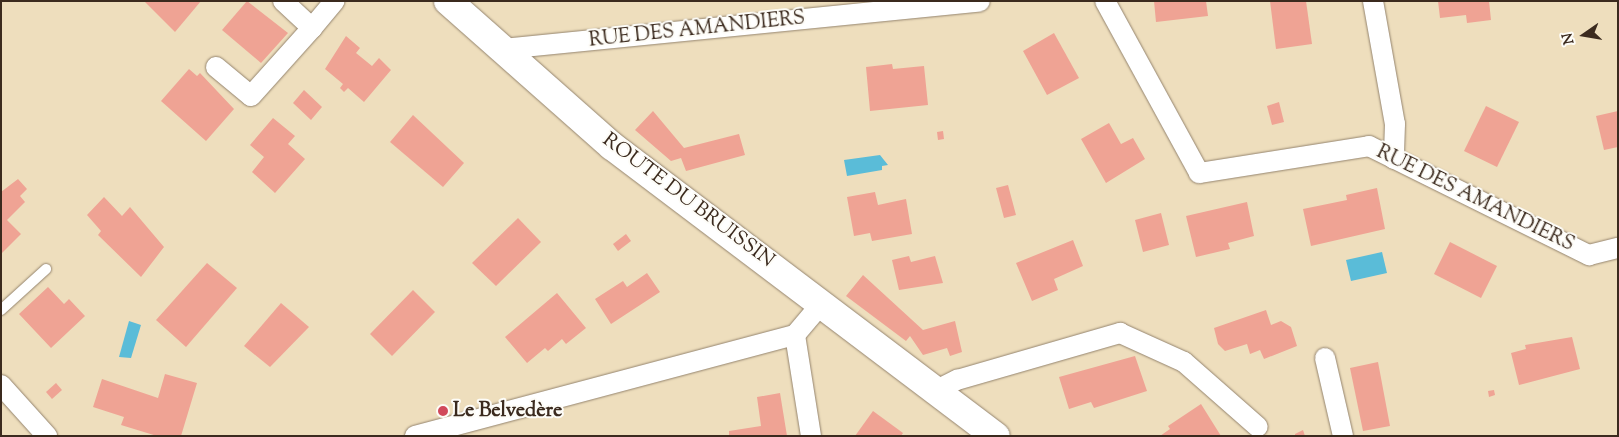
<!DOCTYPE html>
<html>
<head>
<meta charset="utf-8">
<style>
	body { margin:0 }
	#map { position:relative; width:1619px; height:437px; overflow:hidden; background:#eedebd; font-family:"Sorts Mill Goudy",serif }
	div>[style] { position:absolute }
	[style*='--x'] { left:calc(var(--x)*1px); top:calc(var(--y)*1px); width:calc(var(--w)*1px); rotate:calc(var(--a)*1deg) }
	.water>* { inset:0; background:#5abcd8 }
	.building>* { inset:0; background:#efa394 }
	.roads { filter:drop-shadow(0 0 1px #94846e) drop-shadow(0 0 1px #94846e) }
	.lane>* { height:10px; margin:-5px; padding:0 5px; transform-origin:5px; border-radius:5px; background:#fff }
	.street>* { height:20px; margin:-10px; padding:0 10px; transform-origin:10px; border-radius:10px; background:#fff }
	.secondary>* { height:28px; margin:-14px; padding:0 14px; transform-origin:14px; border-radius:14px; background:#fff }
	.dots>* { width:14px; height:14px; translate:-50% -50%; box-sizing:border-box; border:2px solid #fdfcf7; border-radius:50% }
	span { translate:-50% -50%; white-space:nowrap; text-align:center; line-height:1.15; -webkit-text-stroke:4px #fdfcf7; paint-order:stroke }
	.street-label { font-size:20px; color:#3b2a1e }
	.poi-label { font-size:20px; color:#3b2a1e; font-weight:700 }
	.left { translate:0 -50%; text-align:left }
	.frame { position:absolute; inset:0; border:2px solid #3b2a1e; pointer-events:none }
	.north { position:absolute; left:1559px; top:10px; width:50px; height:50px; -webkit-text-stroke:4px #fdfcf7; paint-order:stroke; rotate:257deg; font-size:14px; font-weight:700; line-height:20px; text-align:center; color:#3b2a1e }
	.north::after { content:''; display:block; margin:auto; width:18px; height:22px; background:#3b2a1e; clip-path:polygon(50% 0,100% 100%,50% 72%,0 100%) }
</style>
</head>
<body>
<div id="map">
	<div class="water">
		<i style="clip-path:polygon(880px 155px,888px 165px,882px 166px,882px 170px,847px 176px,844px 160px)"></i>
		<i style="clip-path:polygon(1382px 252px,1387px 273px,1351px 281px,1346px 260px)"></i>
		<i style="clip-path:polygon(129px 321px,141px 325px,131px 358px,119px 357px)"></i>
	</div>
	<div class="building">
		<i style="clip-path:polygon(144px 1px,201px 1px,175px 32px)"></i>
		<i style="clip-path:polygon(247px 1px,288px 33px,261px 63px,222px 30px)"></i>
		<i style="clip-path:polygon(1154px 1px,1206px 1px,1208px 16px,1156px 22px)"></i>
		<i style="clip-path:polygon(1270px 1px,1306px 1px,1312px 44px,1276px 49px)"></i>
		<i style="clip-path:polygon(1438px 1px,1489px 1px,1491px 20px,1467px 23px,1466px 15px,1440px 18px)"></i>
		<i style="clip-path:polygon(1054px 33px,1079px 78px,1047px 95px,1023px 51px)"></i>
		<i style="clip-path:polygon(346px 36px,360px 48px,356px 53px,372px 66px,379px 58px,391px 70px,364px 102px,348px 88px,344px 92px,340px 88px,343px 84px,325px 69px)"></i>
		<i style="clip-path:polygon(892px 64px,893px 69px,924px 66px,928px 105px,870px 111px,866px 67px)"></i>
		<i style="clip-path:polygon(189px 69px,197px 76px,200px 73px,234px 109px,206px 141px,161px 101px)"></i>
		<i style="clip-path:polygon(304px 90px,322px 107px,311px 120px,293px 103px)"></i>
		<i style="clip-path:polygon(1279px 102px,1284px 122px,1272px 125px,1267px 106px)"></i>
		<i style="clip-path:polygon(1486px 106px,1519px 122px,1497px 167px,1464px 151px)"></i>
		<i style="clip-path:polygon(653px 111px,684px 148px,739px 134px,745px 155px,686px 171px,681px 158px,671px 161px,635px 130px)"></i>
		<i style="clip-path:polygon(1618px 111px,1618px 147px,1604px 150px,1596px 116px)"></i>
		<i style="clip-path:polygon(413px 115px,464px 163px,443px 187px,390px 142px)"></i>
		<i style="clip-path:polygon(273px 118px,295px 136px,288px 144px,305px 159px,275px 193px,252px 172px,264px 157px,250px 145px)"></i>
		<i style="clip-path:polygon(1109px 123px,1121px 144px,1133px 138px,1145px 159px,1106px 183px,1081px 139px)"></i>
		<i style="clip-path:polygon(943px 131px,944px 139px,938px 140px,937px 132px)"></i>
		<i style="clip-path:polygon(18px 179px,27px 189px,20px 196px,25px 202px,7px 220px,21px 234px,1px 254px,1px 192px)"></i>
		<i style="clip-path:polygon(1008px 185px,1016px 215px,1004px 218px,996px 188px)"></i>
		<i style="clip-path:polygon(1377px 188px,1385px 229px,1311px 246px,1303px 209px,1347px 200px,1346px 195px)"></i>
		<i style="clip-path:polygon(875px 192px,878px 205px,906px 199px,912px 234px,872px 241px,870px 233px,854px 236px,847px 197px)"></i>
		<i style="clip-path:polygon(104px 197px,122px 216px,130px 207px,164px 247px,141px 277px,98px 235px,101px 231px,87px 215px)"></i>
		<i style="clip-path:polygon(1247px 202px,1254px 236px,1228px 243px,1230px 249px,1196px 257px,1186px 216px)"></i>
		<i style="clip-path:polygon(1161px 213px,1169px 245px,1143px 252px,1135px 220px)"></i>
		<i style="clip-path:polygon(518px 218px,541px 242px,496px 286px,472px 263px)"></i>
		<i style="clip-path:polygon(626px 234px,631px 241px,618px 251px,613px 244px)"></i>
		<i style="clip-path:polygon(1073px 240px,1083px 266px,1054px 279px,1058px 290px,1032px 301px,1016px 263px)"></i>
		<i style="clip-path:polygon(1450px 242px,1497px 266px,1481px 298px,1434px 274px)"></i>
		<i style="clip-path:polygon(909px 256px,911px 262px,935px 256px,943px 283px,899px 290px,892px 260px)"></i>
		<i style="clip-path:polygon(207px 263px,237px 288px,186px 347px,156px 320px)"></i>
		<i style="clip-path:polygon(647px 273px,660px 292px,611px 324px,595px 299px,623px 281px,627px 287px)"></i>
		<i style="clip-path:polygon(863px 275px,923px 330px,955px 321px,962px 352px,950px 356px,947px 348px,923px 355px,910px 336px,906px 341px,846px 296px)"></i>
		<i style="clip-path:polygon(48px 287px,64px 304px,69px 299px,85px 316px,51px 348px,19px 314px)"></i>
		<i style="clip-path:polygon(413px 290px,435px 312px,392px 356px,370px 334px)"></i>
		<i style="clip-path:polygon(557px 293px,586px 328px,566px 344px,562px 339px,548px 351px,545px 348px,527px 363px,505px 337px)"></i>
		<i style="clip-path:polygon(281px 303px,309px 327px,270px 367px,244px 346px)"></i>
		<i style="clip-path:polygon(1266px 310px,1271px 325px,1281px 321px,1291px 327px,1297px 346px,1264px 359px,1260px 350px,1250px 354px,1247px 344px,1225px 351px,1218px 344px,1214px 328px)"></i>
		<i style="clip-path:polygon(1572px 337px,1580px 369px,1519px 385px,1511px 353px,1526px 349px,1525px 345px)"></i>
		<i style="clip-path:polygon(1135px 356px,1147px 391px,1094px 408px,1091px 402px,1069px 409px,1059px 377px)"></i>
		<i style="clip-path:polygon(1378px 362px,1390px 426px,1363px 431px,1350px 368px)"></i>
		<i style="clip-path:polygon(165px 374px,197px 383px,181px 436px,157px 436px,121px 425px,124px 417px,93px 407px,102px 379px,158px 398px)"></i>
		<i style="clip-path:polygon(56px 383px,62px 390px,52px 399px,46px 392px)"></i>
		<i style="clip-path:polygon(1494px 390px,1495px 395px,1489px 397px,1488px 391px)"></i>
		<i style="clip-path:polygon(780px 393px,787px 436px,729px 436px,729px 431px,761px 426px,757px 397px)"></i>
		<i style="clip-path:polygon(1201px 404px,1221px 436px,1160px 436px,1170px 429px,1168px 426px)"></i>
		<i style="clip-path:polygon(873px 411px,903px 433px,901px 436px,855px 436px)"></i>
		<i style="clip-path:polygon(1303px 430px,1305px 436px,1295px 436px,1295px 434px)"></i>
	</div>
	<div class="roads">
		<div class="lane">
			<i style="--x:1;--y:310;--w:61;--a:-42.3"></i>
		</div>
		<div class="street">
			<i style="--x:283;--y:1;--w:40;--a:43"></i>
			<i style="--x:312;--y:28;--w:35;--a:-50"></i>
			<i style="--x:1105;--y:1;--w:196;--a:61.3"></i>
			<i style="--x:1199;--y:173;--w:172;--a:-9"></i>
			<i style="--x:1369;--y:146;--w:246;--a:26.4"></i>
			<i style="--x:1589;--y:255;--w:30;--a:-14"></i>
			<i style="--x:1373;--y:1;--w:125;--a:79.9"></i>
			<i style="--x:1395;--y:124;--w:35;--a:92"></i>
			<i style="--x:503;--y:49;--w:479;--a:-5.7"></i>
			<i style="--x:216;--y:67;--w:45;--a:39.6"></i>
			<i style="--x:251;--y:96;--w:91;--a:-48.1"></i>
			<i style="--x:795;--y:335;--w:102;--a:81"></i>
			<i style="--x:1325;--y:358;--w:80;--a:77"></i>
			<i style="--x:1;--y:385;--w:69;--a:48"></i>
			<i style="--x:935;--y:391;--w:25;--a:-27"></i>
			<i style="--x:957;--y:380;--w:170;--a:-16.1"></i>
			<i style="--x:1120;--y:333;--w:70;--a:24.4"></i>
			<i style="--x:1184;--y:362;--w:98;--a:41.3"></i>
			<i style="--x:415;--y:436;--w:393;--a:-14.9"></i>
			<i style="--x:795;--y:335;--w:42;--a:-49.8"></i>
		</div>
		<div class="secondary">
			<i style="--x:448;--y:1;--w:219;--a:41.5"></i>
			<i style="--x:612;--y:146;--w:481;--a:37.1"></i>
		</div>
	</div>
	<div class="dots">
		<i style="left:443px;top:411px;background:#d1495b"></i>
	</div>
	<div class="street-label">
		<span style="left:697px;top:30px;rotate:-6deg">RUE DES AMANDIERS</span>
		<span style="left:1475px;top:199px;rotate:26deg">RUE DES AMANDIERS</span>
		<span style="left:688px;top:201px;rotate:37deg">ROUTE DU BRUISSIN</span>
	</div>
	<div class="poi-label">
		<span class="left" style="left:453px;top:411px">Le Belvedère</span>
	</div>
	<div class="frame"></div>
	<div class="north">N</div>
</div>
</body>
</html>
